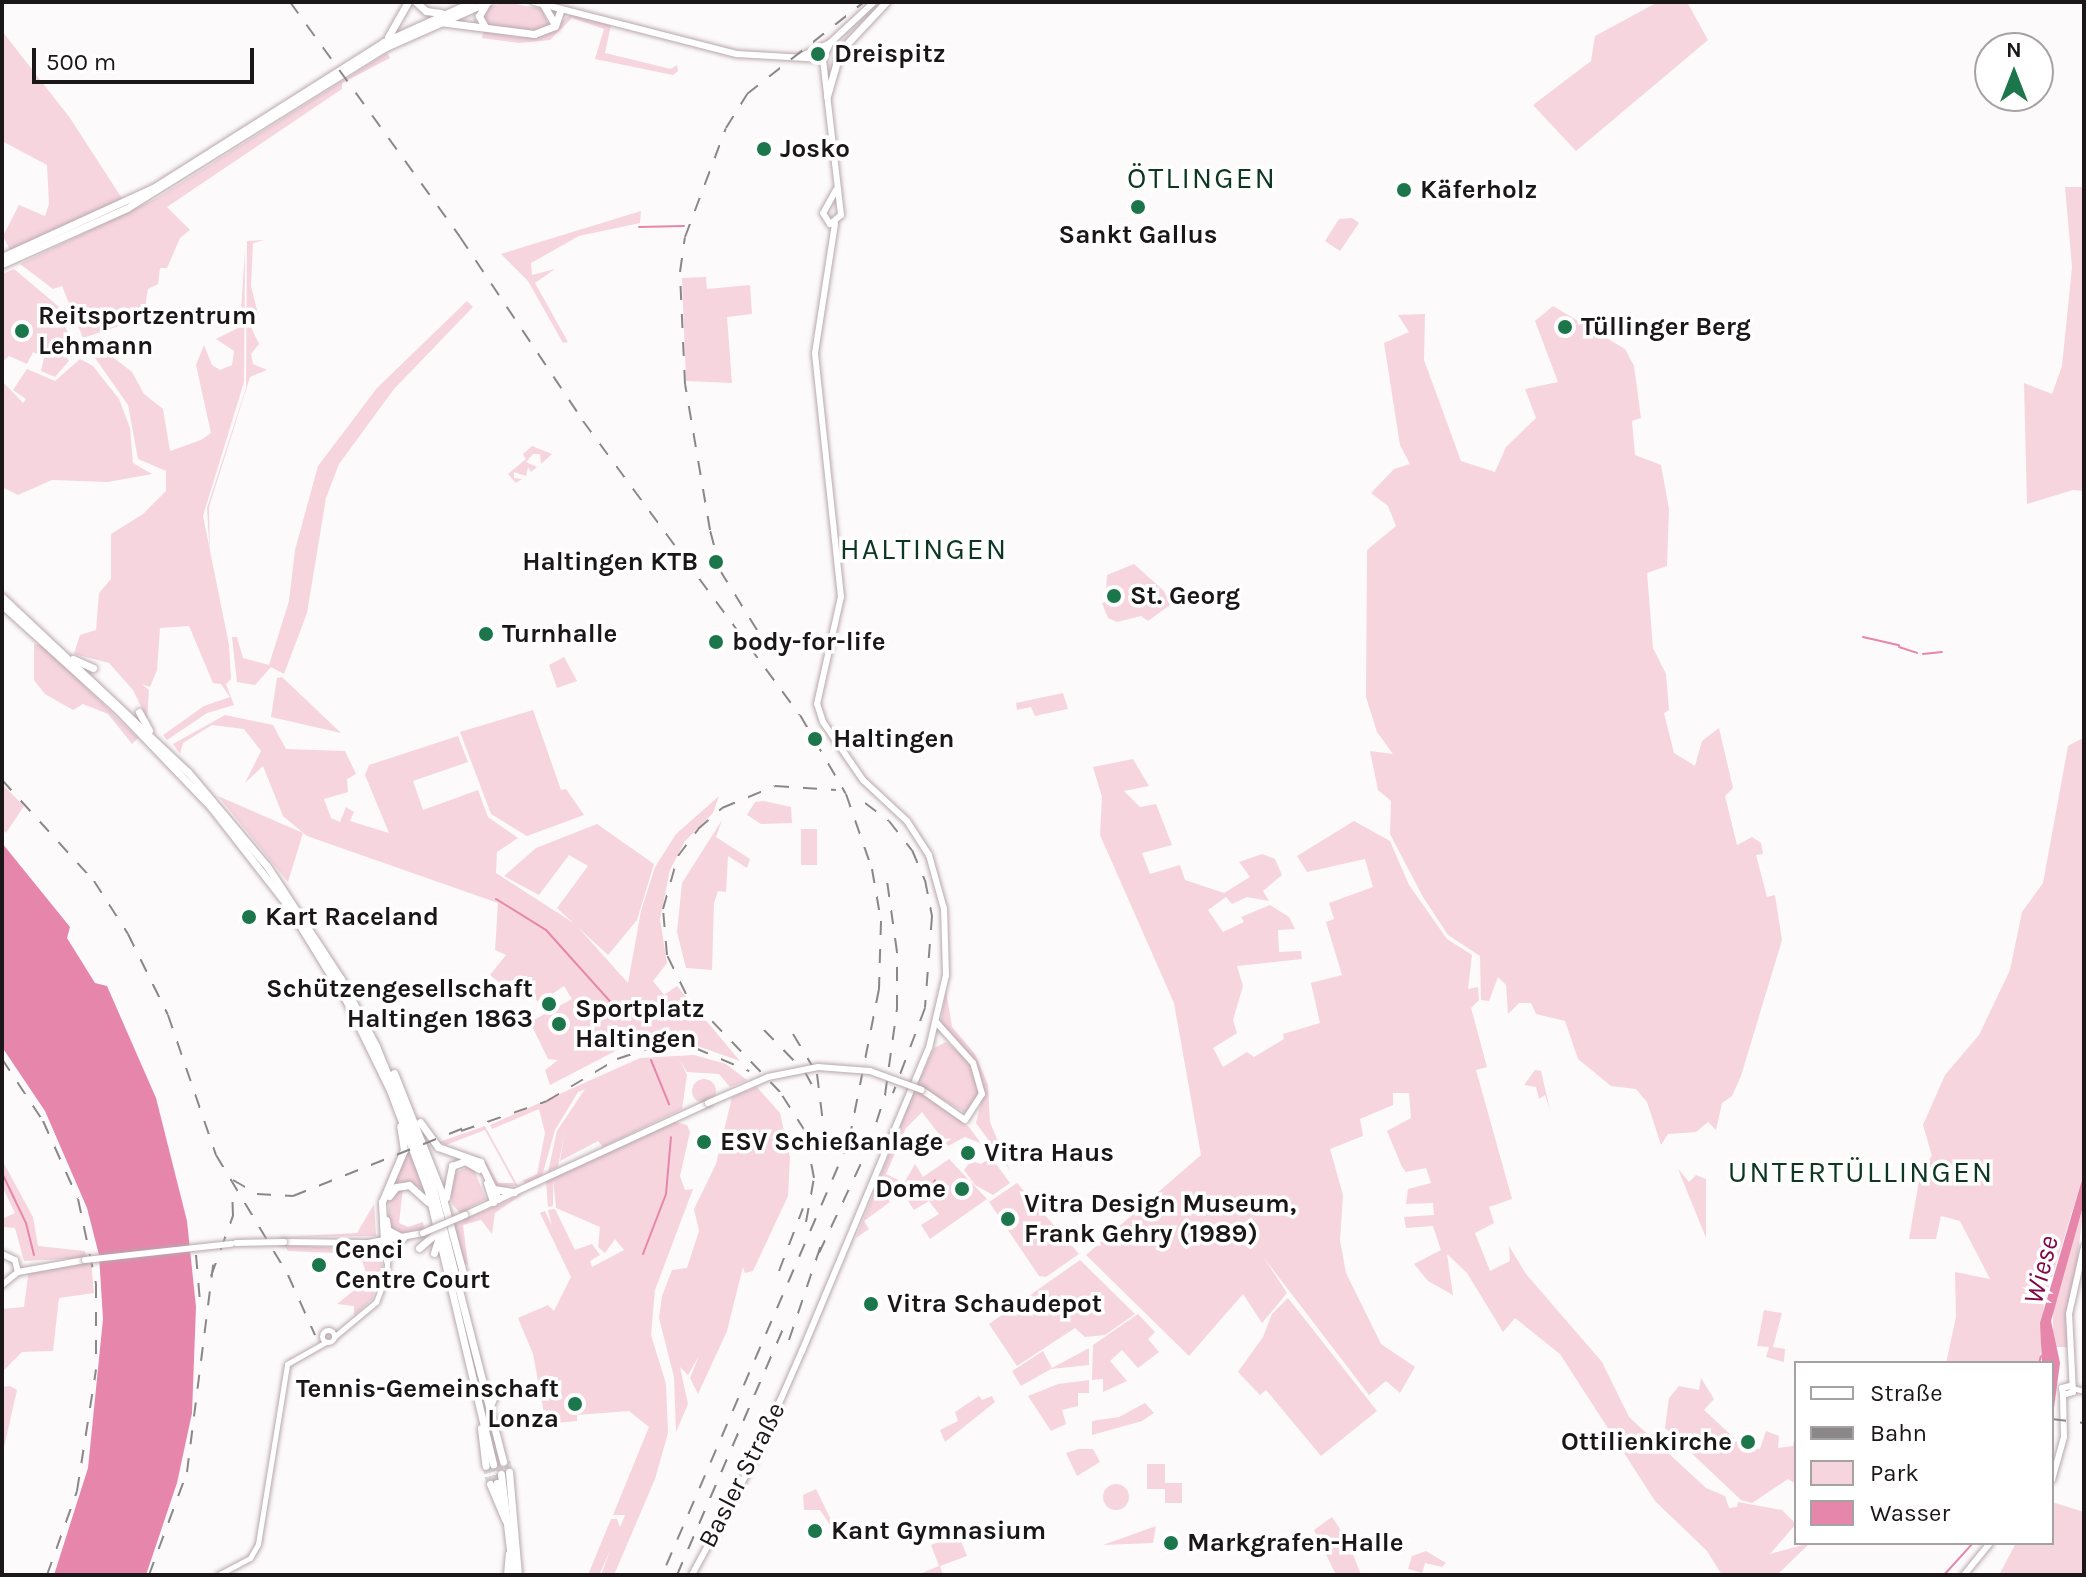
<!DOCTYPE html>
<html>
<head>
<meta charset="utf-8">
<style>
	body { margin:0 }
	#map { position:relative; width:2086px; height:1577px; overflow:hidden; background:#fdfafb; font-family:Karla,sans-serif }
	div>[style] { position:absolute }
	[style*='--x'] { left:calc(var(--x)*1px); top:calc(var(--y)*1px); width:calc(var(--w)*1px); rotate:calc(var(--a)*1deg) }
	.green>* { inset:0; background:#f6d5df }
	.round { border-radius:50% }
	.water>* { inset:0; background:#e786ab }
	.stream>* { height:2px; margin:-1px; padding:0 1px; transform-origin:1px; border-radius:1px; background:#e786ab }
	.motorway-tunnel>* { height:7px; margin-top:-3.5px; transform-origin:0; background:repeating-linear-gradient(90deg,#dbd8d9 0 7px,transparent 0 10.5px) }
	.roads { filter:drop-shadow(0 0 2px #b7a7ac) drop-shadow(0 0 2px #b7a7ac) }
	.secondary>* { height:5px; margin:-2.5px; padding:0 2.5px; transform-origin:2.5px; border-radius:2.5px; background:#fff }
	.secondary>.ring { margin:-2.5px; padding:0; box-sizing:content-box; background:none; border:5px solid #fff; border-radius:50% }
	.primary>* { height:6px; margin:-3px; padding:0 3px; transform-origin:3px; border-radius:3px; background:#fff }
	.motorway>* { height:7px; margin:-3.5px; padding:0 3.5px; transform-origin:3.5px; border-radius:3.5px; background:#fff }
	.rail>* { height:2px; margin-top:-1px; transform-origin:0; background:repeating-linear-gradient(90deg,#8b8788 0 14px,transparent 0 28px) }
	.bridges { filter:drop-shadow(0 0 2px #b7a7ac) drop-shadow(0 0 2px #b7a7ac) }
	.primary-bridge>* { height:6px; margin:-3px; padding:0 3px; transform-origin:3px; border-radius:3px; background:#fff }
	.dots>* { width:22px; height:22px; translate:-50% -50%; box-sizing:border-box; border:4px solid #fff; border-radius:50% }
	span { translate:-50% -50%; white-space:nowrap; text-align:center; line-height:1.15; -webkit-text-stroke:7px #fff; paint-order:stroke }
	.poi-label { font-size:26px; color:#1b1617; font-weight:700 }
	.left { translate:0 -50%; text-align:left }
	.right { translate:-100% -50%; text-align:right }
	.street-label { font-size:26px; color:#1b1617 }
	.water-label { font-size:28px; color:#810948; font-style:italic }
	.quarter-label { font-size:30px; color:#0d3722; letter-spacing:2px }
	.frame { position:absolute; inset:0; border:4px solid #1b1617; pointer-events:none }
	.legend { position:absolute; left:1794px; top:1361px; width:260px; height:184px; box-sizing:border-box; background:#fff; border:2px solid #a4a2a2; margin:0; padding:10px 14px; list-style:none; font-size:24px; color:#1b1617 }
	.legend li { display:flex; align-items:center; gap:16px; height:40px }
	.legend b { width:40px; border:2px solid #a4a2a2 }
	.north { position:absolute; left:1974px; top:32px; width:80px; height:80px; box-sizing:border-box; background:#fff; border:2px solid #a4a2a2; border-radius:50%; rotate:0deg; font-size:22px; font-weight:700; line-height:32px; text-align:center; color:#1b1617 }
	.north::after { content:''; display:block; margin:auto; width:28px; height:36px; background:#1b764c; clip-path:polygon(50% 0,100% 100%,50% 72%,0 100%) }
	.scale { position:absolute; left:32px; top:48px; width:222px; height:36px; box-sizing:border-box; border:4px solid #1b1617; border-top:0; padding-left:10px; font-size:24px; line-height:28px; white-space:nowrap; color:#1b1617; -webkit-text-stroke:6px #fff; paint-order:stroke }
</style>
</head>
<body>
<div id="map">
	<div class="green">
		<i style="clip-path:polygon(506px 2px,542px 9px,549px 26px,536px 32px,486px 27px,480px 14px,487px 7px)"></i>
		<i style="clip-path:polygon(1658px 2px,1687px 2px,1708px 40px,1576px 151px,1533px 105px,1591px 61px,1595px 36px)"></i>
		<i style="clip-path:polygon(571px 14px,611px 25px,605px 53px,671px 69px,677px 65px,678px 71px,673px 75px,595px 59px,604px 29px,572px 18px,550px 40px,519px 43px,482px 38px,484px 30px,516px 37px,545px 34px)"></i>
		<i style="clip-path:polygon(2px 31px,70px 118px,123px 200px,10px 250px,3px 236px,19px 205px,45px 216px,49px 204px,47px 165px,2px 141px)"></i>
		<i style="clip-path:polygon(387px 53px,390px 58px,342px 83px,342px 89px,167px 207px,190px 230px,180px 238px,167px 268px,160px 268px,158px 284px,148px 289px,144px 313px,138px 311px,140px 325px,131px 322px,83px 338px,62px 286px,53px 289px,20px 264px,157px 198px)"></i>
		<i style="clip-path:polygon(2065px 187px,2084px 187px,2084px 491px,2073px 490px,2027px 504px,2024px 383px,2052px 394px,2062px 366px,2072px 267px)"></i>
		<i style="clip-path:polygon(641px 211px,640px 223px,579px 236px,531px 263px,532px 275px,555px 269px,535px 283px,568px 342px,563px 343px,528px 281px,501px 254px)"></i>
		<i style="clip-path:polygon(1352px 218px,1359px 223px,1340px 251px,1325px 241px,1339px 219px)"></i>
		<i style="clip-path:polygon(264px 240px,253px 243px,251px 286px,258px 314px,251px 327px,259px 344px,251px 354px,253px 364px,267px 370px,250px 377px,209px 507px,210px 558px,207px 508px,246px 388px,247px 241px)"></i>
		<i style="clip-path:polygon(245px 250px,244px 382px,203px 516px,229px 645px,231px 679px,226px 684px,234px 705px,207px 713px,167px 740px,163px 735px,204px 706px,230px 697px,221px 684px,213px 683px,189px 626px,160px 628px,157px 670px,150px 687px,142px 684px,149px 690px,147px 719px,133px 690px,109px 663px,74px 654px,80px 635px,96px 630px,99px 593px,111px 579px,111px 534px,143px 514px,166px 491px,166px 471px,138px 459px,128px 405px,93px 355px,105px 351px,132px 372px,144px 394px,163px 409px,170px 451px,201px 440px,211px 433px,196px 365px,204px 345px,212px 365px,220px 370px,232px 365px,234px 351px,216px 339px,240px 327px)"></i>
		<i style="clip-path:polygon(14px 269px,58px 306px,71px 342px,60px 348px,69px 361px,55px 377px,41px 371px,44px 358px,33px 352px,27px 364px,9px 356px,2px 362px,2px 274px)"></i>
		<i style="clip-path:polygon(706px 277px,707px 289px,750px 285px,752px 314px,727px 317px,732px 383px,686px 381px,682px 278px)"></i>
		<i style="clip-path:polygon(467px 301px,473px 307px,394px 389px,339px 464px,326px 498px,307px 613px,284px 674px,271px 667px,255px 685px,237px 682px,232px 637px,237px 637px,243px 658px,269px 665px,289px 601px,295px 550px,318px 466px,377px 388px)"></i>
		<i style="clip-path:polygon(1553px 306px,1625px 349px,1634px 366px,1641px 418px,1632px 421px,1635px 455px,1661px 465px,1669px 509px,1667px 566px,1647px 573px,1653px 648px,1666px 674px,1669px 710px,1664px 713px,1674px 753px,1695px 766px,1702px 741px,1719px 728px,1733px 788px,1725px 796px,1737px 845px,1752px 837px,1761px 843px,1763px 854px,1756px 855px,1767px 897px,1775px 895px,1782px 940px,1741px 1076px,1732px 1096px,1722px 1103px,1716px 1130px,1708px 1122px,1696px 1132px,1668px 1134px,1661px 1145px,1647px 1102px,1636px 1089px,1611px 1086px,1578px 1059px,1565px 1021px,1536px 1014px,1531px 1003px,1519px 1003px,1508px 1014px,1506px 985px,1498px 977px,1489px 1001px,1481px 1000px,1480px 956px,1448px 935px,1423px 897px,1390px 834px,1391px 801px,1378px 790px,1370px 751px,1393px 754px,1377px 732px,1366px 697px,1367px 550px,1396px 526px,1388px 506px,1371px 493px,1394px 469px,1410px 464px,1400px 445px,1384px 343px,1409px 332px,1398px 315px,1425px 314px,1424px 360px,1461px 461px,1495px 472px,1506px 447px,1536px 418px,1525px 389px,1558px 382px,1535px 321px)"></i>
		<i style="clip-path:polygon(80px 359px,93px 366px,119px 399px,130px 428px,133px 463px,152px 474px,108px 482px,52px 480px,18px 495px,2px 487px,2px 381px,23px 403px,26px 399px,13px 390px,27px 369px,55px 381px)"></i>
		<i style="clip-path:polygon(532px 446px,552px 454px,541px 464px,540px 454px,533px 454px,526px 462px,537px 467px,531px 472px,528px 467px,526px 476px,514px 472px,514px 478px,522px 479px,516px 483px,508px 474px,526px 459px,523px 454px)"></i>
		<i style="clip-path:polygon(1134px 564px,1164px 591px,1170px 605px,1148px 621px,1141px 616px,1117px 622px,1108px 618px,1102px 603px,1122px 596px,1117px 588px,1106px 592px,1107px 575px)"></i>
		<i style="clip-path:polygon(34px 644px,44px 646px,138px 738px,132px 744px,108px 714px,83px 704px,73px 710px,45px 694px,34px 680px)"></i>
		<i style="clip-path:polygon(564px 657px,577px 681px,557px 688px,549px 665px)"></i>
		<i style="clip-path:polygon(282px 677px,341px 733px,271px 717px,277px 678px)"></i>
		<i style="clip-path:polygon(1063px 693px,1068px 709px,1035px 716px,1031px 707px,1017px 710px,1016px 703px)"></i>
		<i style="clip-path:polygon(533px 710px,561px 790px,566px 789px,584px 815px,527px 836px,491px 814px,460px 732px)"></i>
		<i style="clip-path:polygon(225px 715px,273px 725px,286px 749px,345px 751px,356px 774px,347px 779px,348px 792px,324px 799px,331px 818px,340px 822px,346px 807px,354px 812px,350px 821px,389px 833px,365px 775px,369px 765px,458px 736px,468px 762px,413px 781px,423px 810px,478px 790px,488px 817px,518px 838px,497px 852px,496px 873px,575px 924px,628px 983px,641px 911px,655px 867px,676px 834px,719px 796px,713px 813px,685px 841px,670px 870px,660px 919px,667px 963px,653px 981px,664px 995px,677px 986px,740px 1061px,683px 1041px,627px 1045px,550px 1085px,545px 1070px,558px 1060px,548px 1059px,530px 1022px,572px 999px,564px 986px,539px 1003px,529px 992px,522px 1001px,490px 975px,506px 955px,495px 950px,498px 903px,307px 836px,283px 816px,263px 766px,245px 783px,261px 751px,244px 729px,212px 725px,183px 743px,180px 754px,173px 744px)"></i>
		<i style="clip-path:polygon(2083px 738px,2084px 1173px,2044px 1303px,2040px 1363px,1946px 1363px,1956px 1317px,1955px 1272px,1990px 1279px,1960px 1221px,1941px 1216px,1936px 1239px,1909px 1239px,1921px 1169px,1932px 1156px,1923px 1125px,1945px 1075px,1979px 1035px,2010px 970px,2022px 912px,2043px 883px,2068px 746px)"></i>
		<i style="clip-path:polygon(1133px 759px,1149px 786px,1124px 791px,1140px 807px,1156px 804px,1172px 845px,1142px 853px,1150px 874px,1180px 865px,1185px 880px,1224px 893px,1250px 877px,1239px 862px,1262px 854px,1275px 859px,1282px 875px,1263px 891px,1269px 901px,1247px 897px,1232px 904px,1226px 897px,1208px 910px,1223px 932px,1244px 922px,1241px 917px,1270px 905px,1289px 917px,1295px 929px,1278px 930px,1279px 952px,1301px 951px,1302px 959px,1237px 966px,1243px 986px,1233px 1020px,1237px 1033px,1213px 1048px,1223px 1067px,1247px 1052px,1254px 1057px,1284px 1039px,1283px 1034px,1320px 1023px,1311px 983px,1342px 975px,1326px 922px,1334px 919px,1329px 903px,1373px 887px,1365px 859px,1307px 872px,1297px 856px,1354px 821px,1390px 841px,1409px 885px,1447px 939px,1472px 955px,1468px 989px,1478px 987px,1479px 1000px,1471px 1008px,1487px 1067px,1476px 1070px,1512px 1199px,1489px 1207px,1494px 1223px,1475px 1233px,1490px 1271px,1510px 1261px,1509px 1246px,1526px 1274px,1602px 1362px,1629px 1417px,1706px 1488px,1725px 1496px,1729px 1508px,1737px 1507px,1738px 1502px,1782px 1510px,1796px 1524px,1770px 1554px,1810px 1543px,1777px 1575px,1722px 1575px,1707px 1551px,1655px 1501px,1560px 1354px,1515px 1318px,1503px 1332px,1467px 1273px,1447px 1254px,1453px 1295px,1428px 1281px,1414px 1264px,1441px 1250px,1433px 1226px,1406px 1228px,1404px 1217px,1434px 1215px,1433px 1203px,1406px 1204px,1408px 1189px,1431px 1183px,1426px 1168px,1406px 1172px,1402px 1167px,1387px 1131px,1411px 1118px,1409px 1093px,1393px 1093px,1393px 1105px,1360px 1119px,1363px 1136px,1330px 1149px,1343px 1195px,1340px 1240px,1346px 1273px,1381px 1344px,1415px 1367px,1400px 1393px,1386px 1381px,1369px 1395px,1264px 1258px,1287px 1293px,1262px 1323px,1243px 1294px,1189px 1356px,1086px 1255px,1201px 1155px,1174px 1003px,1100px 835px,1102px 797px,1093px 767px)"></i>
		<i style="clip-path:polygon(2px 784px,24px 806px,6px 833px,2px 829px)"></i>
		<i style="clip-path:polygon(218px 796px,303px 833px,288px 882px)"></i>
		<i style="clip-path:polygon(764px 801px,791px 807px,792px 823px,761px 824px,747px 815px,755px 802px)"></i>
		<i style="clip-path:polygon(722px 820px,716px 837px,750px 859px,747px 868px,728px 856px,726px 892px,718px 891px,714px 903px,712px 970px,686px 968px,677px 932px,682px 883px)"></i>
		<i style="clip-path:polygon(597px 824px,654px 864px,637px 920px,608px 955px,557px 908px,588px 866px,569px 855px,539px 895px,504px 876px,536px 848px)"></i>
		<i style="clip-path:polygon(801px 829px,817px 829px,817px 865px,801px 865px)"></i>
		<i style="clip-path:polygon(946px 991px,952px 1027px,975px 1054px,988px 1085px,990px 1122px,1010px 1170px,976px 1123px,984px 1090px,978px 1068px,940px 1027px)"></i>
		<i style="clip-path:polygon(946px 1042px,971px 1062px,980px 1085px,979px 1099px,966px 1113px,917px 1085px,934px 1048px)"></i>
		<i style="clip-path:polygon(694px 1055px,726px 1064px,747px 1080px,730px 1087px,719px 1074px,687px 1072px,680px 1060px,687px 1075px,682px 1109px,603px 1147px,598px 1141px,560px 1161px,565px 1131px,558px 1167px,548px 1172px,557px 1131px,585px 1089px,578px 1092px,555px 1130px,542px 1176px,527px 1183px,522px 1181px,537px 1174px,545px 1133px,539px 1109px,492px 1129px,490px 1125px,640px 1058px)"></i>
		<i style="clip-path:polygon(1535px 1070px,1541px 1071px,1550px 1110px,1545px 1095px,1539px 1099px,1536px 1087px,1524px 1085px)"></i>
		<i class="round" style="left:692px;top:1079px;width:24px;height:24px"></i>
		<i style="clip-path:polygon(757px 1087px,780px 1113px,790px 1157px,788px 1196px,753px 1271px,745px 1273px,743px 1267px,727px 1331px,698px 1394px,690px 1378px,699px 1356px,688px 1375px,680px 1367px,688px 1404px,676px 1432px,674px 1377px,659px 1318px,662px 1296px,672px 1270px,687px 1268px,699px 1231px,694px 1209px,716px 1164px,732px 1097px)"></i>
		<i style="clip-path:polygon(915px 1089px,969px 1127px,1010px 1183px,993px 1195px,975px 1185px,964px 1170px,971px 1161px,981px 1164px,990px 1158px,980px 1143px,965px 1137px,948px 1146px,922px 1112px,906px 1128px,886px 1174px,904px 1183px,915px 1164px,923px 1177px,949px 1159px,987px 1199px,930px 1239px,921px 1225px,939px 1214px,929px 1201px,914px 1210px,899px 1187px,887px 1185px,884px 1191px,890px 1202px,864px 1221px,869px 1229px,856px 1238px)"></i>
		<i style="clip-path:polygon(675px 1122px,687px 1125px,690px 1132px,680px 1176px,685px 1190px,693px 1189px,655px 1290px,651px 1335px,666px 1384px,668px 1433px,655px 1479px,614px 1575px,601px 1575px,610px 1551px,599px 1575px,588px 1575px,611px 1519px,617px 1519px,620px 1527px,625px 1515px,613px 1515px,649px 1427px,629px 1411px,577px 1415px,577px 1421px,546px 1424px,533px 1354px,518px 1318px,548px 1305px,554px 1311px,571px 1277px,540px 1213px,545px 1211px,552px 1226px,548px 1210px,555px 1209px,575px 1250px,592px 1244px,600px 1255px,590px 1261px,592px 1267px,624px 1250px,615px 1239px,605px 1253px,598px 1247px,600px 1227px,556px 1208px,553px 1179px,553px 1206px,548px 1207px,546px 1180px)"></i>
		<i style="clip-path:polygon(485px 1126px,518px 1186px,497px 1187px,486px 1165px,471px 1153px,486px 1162px,498px 1183px,514px 1183px,485px 1130px,446px 1145px,439px 1142px)"></i>
		<i style="clip-path:polygon(406px 1140px,425px 1191px,412px 1183px,395px 1186px,383px 1204px,400px 1171px)"></i>
		<i style="clip-path:polygon(2px 1160px,33px 1217px,38px 1246px,85px 1251px,86px 1258px,24px 1261px,15px 1228px,2px 1227px,2px 1219px,15px 1213px,2px 1186px)"></i>
		<i style="clip-path:polygon(472px 1165px,486px 1199px,460px 1213px,452px 1204px,449px 1176px)"></i>
		<i style="clip-path:polygon(1678px 1169px,1689px 1182px,1696px 1175px,1706px 1179px,1706px 1238px)"></i>
		<i style="clip-path:polygon(1017px 1183px,1079px 1254px,1046px 1277px,1039px 1276px,989px 1202px)"></i>
		<i style="clip-path:polygon(403px 1187px,399px 1223px,408px 1227px,423px 1222px,424px 1228px,401px 1234px,390px 1227px,388px 1218px,390px 1199px)"></i>
		<i style="clip-path:polygon(523px 1194px,495px 1213px,492px 1234px,481px 1220px,463px 1225px,468px 1265px,464px 1263px,454px 1224px)"></i>
		<i style="clip-path:polygon(2084px 1203px,2067px 1347px,2053px 1347px,2053px 1310px)"></i>
		<i style="clip-path:polygon(374px 1204px,376px 1236px,281px 1237px,357px 1233px)"></i>
		<i style="clip-path:polygon(284px 1245px,378px 1250px,383px 1269px,372px 1299px,354px 1316px,354px 1306px,337px 1304px,368px 1279px,360px 1254px,288px 1251px)"></i>
		<i style="clip-path:polygon(1080px 1260px,1135px 1314px,1105px 1335px,1085px 1337px,1075px 1328px,1017px 1366px,989px 1324px)"></i>
		<i style="clip-path:polygon(91px 1262px,94px 1293px,59px 1298px,53px 1351px,22px 1352px,2px 1372px,2px 1309px,24px 1307px,29px 1269px)"></i>
		<i style="clip-path:polygon(1288px 1298px,1377px 1411px,1321px 1456px,1266px 1390px,1260px 1395px,1238px 1372px,1263px 1337px,1272px 1314px)"></i>
		<i style="clip-path:polygon(1764px 1310px,1782px 1313px,1773px 1347px,1785px 1349px,1784px 1362px,1766px 1357px,1769px 1347px,1757px 1346px)"></i>
		<i style="clip-path:polygon(1138px 1314px,1155px 1332px,1148px 1339px,1159px 1352px,1138px 1368px,1122px 1350px,1110px 1361px,1127px 1381px,1103px 1392px,1103px 1379px,1092px 1380px,1093px 1345px)"></i>
		<i style="clip-path:polygon(1089px 1348px,1089px 1365px,1051px 1369px,1021px 1386px,1012px 1371px,1043px 1351px,1052px 1368px)"></i>
		<i style="clip-path:polygon(1701px 1378px,1714px 1399px,1704px 1410px,1745px 1448px,1760px 1449px,1766px 1431px,1779px 1436px,1778px 1448px,1793px 1446px,1796px 1430px,1796px 1484px,1788px 1479px,1752px 1503px,1741px 1500px,1665px 1428px,1669px 1398px,1679px 1386px,1699px 1390px)"></i>
		<i style="clip-path:polygon(1089px 1380px,1089px 1393px,1078px 1393px,1078px 1406px,1062px 1410px,1066px 1424px,1051px 1431px,1028px 1396px,1058px 1384px)"></i>
		<i style="clip-path:polygon(10px 1386px,17px 1390px,2px 1456px,2px 1387px)"></i>
		<i style="clip-path:polygon(979px 1396px,982px 1400px,992px 1396px,995px 1402px,945px 1442px,940px 1430px,958px 1421px,955px 1412px)"></i>
		<i style="clip-path:polygon(1145px 1403px,1154px 1413px,1142px 1421px,1092px 1435px,1092px 1421px,1119px 1417px)"></i>
		<i style="clip-path:polygon(1079px 1449px,1093px 1449px,1100px 1462px,1077px 1476px,1066px 1453px)"></i>
		<i style="clip-path:polygon(1147px 1464px,1165px 1464px,1165px 1483px,1182px 1483px,1182px 1503px,1165px 1503px,1165px 1489px,1147px 1489px)"></i>
		<i class="round" style="left:1103px;top:1484px;width:26px;height:26px"></i>
		<i style="clip-path:polygon(816px 1489px,838px 1534px,837px 1535px,820px 1510px,804px 1510px,803px 1495px)"></i>
		<i style="clip-path:polygon(2052px 1502px,2084px 1512px,2084px 1575px,1999px 1575px,2016px 1543px,2052px 1543px)"></i>
		<i style="clip-path:polygon(1332px 1517px,1348px 1541px,1361px 1575px,1336px 1575px,1314px 1530px)"></i>
		<i style="clip-path:polygon(1156px 1526px,1153px 1543px,1103px 1545px)"></i>
		<i style="clip-path:polygon(958px 1534px,967px 1556px,940px 1566px,943px 1575px,917px 1575px,939px 1566px,931px 1545px)"></i>
		<i style="clip-path:polygon(1426px 1551px,1446px 1563px,1442px 1567px,1425px 1563px,1422px 1573px,1408px 1569px,1412px 1556px)"></i>
	</div>
	<div class="water">
		<i style="clip-path:polygon(2px 843px,70px 927px,67px 938px,95px 983px,107px 986px,156px 1098px,187px 1221px,196px 1307px,192px 1413px,177px 1483px,146px 1575px,54px 1575px,88px 1468px,103px 1319px,99px 1255px,87px 1208px,45px 1111px,2px 1047px)"></i>
		<i style="clip-path:polygon(2084px 1173px,2084px 1203px,2051px 1321px,2060px 1363px,2052px 1423px,2052px 1363px,2042px 1363px,2040px 1323px)"></i>
	</div>
	<div class="stream">
		<i style="--x:639;--y:227;--w:45;--a:-1.3"></i>
		<i style="--x:1863;--y:637;--w:37;--a:13"></i>
		<i style="--x:1899;--y:647;--w:19;--a:18"></i>
		<i style="--x:1923;--y:654;--w:19;--a:-6"></i>
		<i style="--x:496;--y:899;--w:59;--a:31.8"></i>
		<i style="--x:546;--y:930;--w:106;--a:48.1"></i>
		<i style="--x:631;--y:1033;--w:15;--a:48"></i>
		<i style="--x:651;--y:1060;--w:48;--a:67.8"></i>
		<i style="--x:2;--y:1173;--w:55;--a:64.4"></i>
		<i style="--x:26;--y:1223;--w:33;--a:76"></i>
		<i style="--x:933;--y:1185;--w:5;--a:-68"></i>
		<i style="--x:643;--y:1254;--w:64;--a:-69"></i>
		<i style="--x:666;--y:1194;--w:57;--a:-85"></i>
		<i style="--x:2039;--y:1363;--w:7;--a:-74"></i>
		<i style="--x:1944;--y:1575;--w:43;--a:-47.8"></i>
	</div>
	<div class="motorway-tunnel">
		<i style="--x:507;--y:1461;--w:11;--a:80"></i>
		<i style="--x:499;--y:1463;--w:11;--a:80"></i>
		<i style="--x:493;--y:1464;--w:19;--a:78"></i>
		<i style="--x:486;--y:1466;--w:18;--a:77"></i>
	</div>
	<div class="roads">
		<div class="secondary">
			<i style="--x:384;--y:1242;--w:19;--a:84"></i>
			<i class="ring" style="left:322px;top:1330px;width:7px;height:7px"></i>
			<i style="--x:334;--y:1337;--w:55;--a:-39.8"></i>
			<i style="--x:376;--y:1302;--w:28;--a:-69"></i>
			<i style="--x:386;--y:1276;--w:35;--a:-85"></i>
			<i style="--x:2072;--y:1388;--w:12;--a:14"></i>
			<i style="--x:218;--y:1575;--w:36;--a:-28"></i>
			<i style="--x:250;--y:1558;--w:16;--a:-60"></i>
			<i style="--x:258;--y:1544;--w:182;--a:-80.8"></i>
			<i style="--x:287;--y:1364;--w:45;--a:-29.4"></i>
		</div>
		<div class="primary">
			<i style="--x:534;--y:2;--w:210;--a:14.4"></i>
			<i style="--x:737;--y:54;--w:86;--a:3.3"></i>
			<i style="--x:802;--y:56;--w:31;--a:-25"></i>
			<i style="--x:836;--y:190;--w:26;--a:119"></i>
			<i style="--x:823;--y:213;--w:13;--a:58"></i>
			<i style="--x:830;--y:224;--w:14;--a:-39"></i>
			<i style="--x:841;--y:215;--w:157;--a:-96.6"></i>
			<i style="--x:823;--y:59;--w:17;--a:-66"></i>
			<i style="--x:830;--y:43;--w:60;--a:-43"></i>
			<i style="--x:922;--y:1090;--w:52;--a:34.9"></i>
			<i style="--x:965;--y:1120;--w:31;--a:-57"></i>
			<i style="--x:982;--y:1094;--w:32;--a:-106"></i>
			<i style="--x:973;--y:1063;--w:54;--a:-132"></i>
			<i style="--x:465;--y:1215;--w:268;--a:-24.7"></i>
			<i style="--x:284;--y:1242;--w:84;--a:0.7"></i>
			<i style="--x:368;--y:1243;--w:56;--a:-10.3"></i>
			<i style="--x:2;--y:1254;--w:14;--a:25"></i>
			<i style="--x:15;--y:1260;--w:12;--a:76"></i>
			<i style="--x:18;--y:1272;--w:21;--a:141"></i>
			<i style="--x:18;--y:1272;--w:68;--a:-10.2"></i>
			<i style="--x:2070;--y:1386;--w:8;--a:166"></i>
			<i style="--x:2062;--y:1388;--w:7;--a:82"></i>
			<i style="--x:2063;--y:1395;--w:10;--a:-17"></i>
			<i style="--x:2073;--y:1392;--w:78;--a:-92.9"></i>
			<i style="--x:2069;--y:1314;--w:69;--a:-77.4"></i>
			<i style="--x:2052;--y:1480;--w:45;--a:-74.4"></i>
			<i style="--x:2064;--y:1437;--w:42;--a:-91.4"></i>
			<i style="--x:692;--y:1575;--w:133;--a:-61.7"></i>
			<i style="--x:755;--y:1458;--w:117;--a:-66.3"></i>
			<i style="--x:802;--y:1351;--w:329;--a:-67.3"></i>
			<i style="--x:929;--y:1048;--w:75;--a:-76.9"></i>
			<i style="--x:946;--y:975;--w:66;--a:-91.7"></i>
			<i style="--x:944;--y:909;--w:56;--a:-105.5"></i>
			<i style="--x:929;--y:855;--w:40;--a:-122.9"></i>
			<i style="--x:907;--y:821;--w:60;--a:-137"></i>
			<i style="--x:863;--y:780;--w:70;--a:-124.6"></i>
			<i style="--x:823;--y:722;--w:19;--a:-108"></i>
			<i style="--x:817;--y:704;--w:110;--a:-77.4"></i>
			<i style="--x:841;--y:597;--w:245;--a:-96.1"></i>
			<i style="--x:815;--y:353;--w:131;--a:-81.2"></i>
			<i style="--x:1964;--y:1575;--w:41;--a:-50.9"></i>
		</div>
		<div class="motorway">
			<i style="--x:416;--y:2;--w:13;--a:42"></i>
			<i style="--x:426;--y:11;--w:15;--a:8"></i>
			<i style="--x:543;--y:4;--w:20;--a:60"></i>
			<i style="--x:440;--y:22;--w:95;--a:7.3"></i>
			<i style="--x:534;--y:34;--w:22;--a:-21"></i>
			<i style="--x:555;--y:26;--w:18;--a:-71"></i>
			<i style="--x:485;--y:27;--w:13;--a:-119"></i>
			<i style="--x:479;--y:16;--w:14;--a:-60"></i>
			<i style="--x:388;--y:37;--w:40;--a:-60.3"></i>
			<i style="--x:827;--y:96;--w:47;--a:-73.9"></i>
			<i style="--x:840;--y:51;--w:67;--a:-46.8"></i>
			<i style="--x:2;--y:257;--w:166;--a:-24.6"></i>
			<i style="--x:153;--y:188;--w:273;--a:-32.3"></i>
			<i style="--x:384;--y:42;--w:97;--a:-24.4"></i>
			<i style="--x:2;--y:264;--w:137;--a:-24.1"></i>
			<i style="--x:127;--y:208;--w:303;--a:-31.9"></i>
			<i style="--x:384;--y:48;--w:114;--a:-23.9"></i>
			<i style="--x:2;--y:597;--w:255;--a:43.3"></i>
			<i style="--x:188;--y:772;--w:123;--a:50"></i>
			<i style="--x:267;--y:866;--w:135;--a:56.8"></i>
			<i style="--x:341;--y:979;--w:76;--a:62.4"></i>
			<i style="--x:376;--y:1046;--w:142;--a:67.6"></i>
			<i style="--x:430;--y:1177;--w:294;--a:75.6"></i>
			<i style="--x:2;--y:605;--w:158;--a:42.2"></i>
			<i style="--x:119;--y:711;--w:133;--a:46.2"></i>
			<i style="--x:211;--y:807;--w:125;--a:52.1"></i>
			<i style="--x:288;--y:906;--w:113;--a:58.4"></i>
			<i style="--x:347;--y:1002;--w:98;--a:64"></i>
			<i style="--x:390;--y:1090;--w:108;--a:69.4"></i>
			<i style="--x:428;--y:1191;--w:281;--a:76.6"></i>
			<i style="--x:73;--y:659;--w:22;--a:24"></i>
			<i style="--x:139;--y:712;--w:21;--a:61"></i>
			<i style="--x:394;--y:1073;--w:127;--a:68.3"></i>
			<i style="--x:441;--y:1191;--w:96;--a:75"></i>
			<i style="--x:420;--y:1122;--w:31;--a:54"></i>
			<i style="--x:438;--y:1147;--w:45;--a:19.7"></i>
			<i style="--x:480;--y:1162;--w:41;--a:64.1"></i>
			<i style="--x:487;--y:1183;--w:20;--a:72"></i>
			<i style="--x:494;--y:1189;--w:20;--a:9"></i>
			<i style="--x:389;--y:1196;--w:11;--a:-52"></i>
			<i style="--x:396;--y:1187;--w:13;--a:-9"></i>
			<i style="--x:409;--y:1185;--w:25;--a:42"></i>
			<i style="--x:446;--y:1197;--w:32;--a:-79"></i>
			<i style="--x:452;--y:1166;--w:14;--a:-21"></i>
			<i style="--x:465;--y:1161;--w:16;--a:30"></i>
			<i style="--x:386;--y:1220;--w:21;--a:82"></i>
			<i style="--x:388;--y:1230;--w:17;--a:28"></i>
			<i style="--x:384;--y:1242;--w:40;--a:-92.9"></i>
			<i style="--x:382;--y:1202;--w:56;--a:-67.1"></i>
			<i style="--x:404;--y:1150;--w:24;--a:-99"></i>
			<i style="--x:419;--y:1248;--w:20;--a:-41"></i>
			<i style="--x:434;--y:1235;--w:11;--a:-75"></i>
			<i style="--x:434;--y:1253;--w:21;--a:-73"></i>
			<i style="--x:490;--y:1406;--w:16;--a:-68"></i>
			<i style="--x:481;--y:1428;--w:38;--a:83"></i>
			<i style="--x:509;--y:1472;--w:103;--a:85"></i>
			<i style="--x:501;--y:1474;--w:102;--a:83.2"></i>
			<i style="--x:497;--y:1483;--w:25;--a:79"></i>
			<i style="--x:490;--y:1484;--w:39;--a:67"></i>
			<i style="--x:507;--y:1575;--w:21;--a:-85"></i>
		</div>
	</div>
	<div class="rail">
		<i style="--x:290;--y:2;--w:290;--a:54.1"></i>
		<i style="--x:460;--y:237;--w:221;--a:56.2"></i>
		<i style="--x:583;--y:421;--w:365;--a:53.6"></i>
		<i style="--x:800;--y:715;--w:91;--a:59.8"></i>
		<i style="--x:846;--y:794;--w:79;--a:70.9"></i>
		<i style="--x:872;--y:869;--w:53;--a:80.2"></i>
		<i style="--x:881;--y:921;--w:68;--a:91.7"></i>
		<i style="--x:879;--y:989;--w:155;--a:101.2"></i>
		<i style="--x:849;--y:1141;--w:473;--a:113.3"></i>
		<i style="--x:757;--y:630;--w:68;--a:-121.8"></i>
		<i style="--x:721;--y:572;--w:43;--a:-104.7"></i>
		<i style="--x:710;--y:530;--w:148;--a:-99.7"></i>
		<i style="--x:685;--y:384;--w:112;--a:-92.6"></i>
		<i style="--x:680;--y:272;--w:35;--a:-82"></i>
		<i style="--x:685;--y:237;--w:116;--a:-69.4"></i>
		<i style="--x:726;--y:128;--w:40;--a:-58"></i>
		<i style="--x:747;--y:94;--w:149;--a:-38.2"></i>
		<i style="--x:2;--y:780;--w:137;--a:47.7"></i>
		<i style="--x:94;--y:881;--w:63;--a:57.3"></i>
		<i style="--x:128;--y:934;--w:90;--a:63.7"></i>
		<i style="--x:168;--y:1015;--w:148;--a:71.1"></i>
		<i style="--x:216;--y:1155;--w:140;--a:59"></i>
		<i style="--x:288;--y:1275;--w:66;--a:65.8"></i>
		<i style="--x:865;--y:803;--w:30;--a:37"></i>
		<i style="--x:889;--y:821;--w:37;--a:52"></i>
		<i style="--x:912;--y:850;--w:33;--a:67"></i>
		<i style="--x:925;--y:880;--w:37;--a:79"></i>
		<i style="--x:932;--y:916;--w:92;--a:94.4"></i>
		<i style="--x:925;--y:1008;--w:91;--a:110.6"></i>
		<i style="--x:764;--y:1030;--w:59;--a:45.7"></i>
		<i style="--x:805;--y:1072;--w:21;--a:62"></i>
		<i style="--x:793;--y:1034;--w:47;--a:59"></i>
		<i style="--x:817;--y:1074;--w:82;--a:83"></i>
		<i style="--x:2;--y:1059;--w:74;--a:56.5"></i>
		<i style="--x:43;--y:1121;--w:85;--a:65.8"></i>
		<i style="--x:78;--y:1199;--w:87;--a:78"></i>
		<i style="--x:96;--y:1284;--w:78;--a:90"></i>
		<i style="--x:461;--y:1131;--w:91;--a:-19.2"></i>
		<i style="--x:547;--y:1101;--w:82;--a:-31"></i>
		<i style="--x:617;--y:1059;--w:33;--a:-18"></i>
		<i style="--x:648;--y:1049;--w:47;--a:-1.2"></i>
		<i style="--x:695;--y:1048;--w:59;--a:23.1"></i>
		<i style="--x:868;--y:1149;--w:57;--a:-72.5"></i>
		<i style="--x:885;--y:1095;--w:87;--a:-82.1"></i>
		<i style="--x:897;--y:1009;--w:57;--a:-90"></i>
		<i style="--x:897;--y:952;--w:72;--a:-98"></i>
		<i style="--x:233;--y:1180;--w:28;--a:30"></i>
		<i style="--x:257;--y:1194;--w:36;--a:3"></i>
		<i style="--x:293;--y:1196;--w:192;--a:-21.7"></i>
		<i style="--x:806;--y:1222;--w:45;--a:-79.7"></i>
		<i style="--x:814;--y:1178;--w:48;--a:-100.8"></i>
		<i style="--x:805;--y:1131;--w:46;--a:-122.7"></i>
		<i style="--x:780;--y:1092;--w:136;--a:-133.8"></i>
		<i style="--x:686;--y:994;--w:43;--a:-116"></i>
		<i style="--x:667;--y:955;--w:46;--a:-95"></i>
		<i style="--x:663;--y:909;--w:55;--a:-74.2"></i>
		<i style="--x:678;--y:856;--w:34;--a:-53"></i>
		<i style="--x:698;--y:829;--w:32;--a:-41"></i>
		<i style="--x:722;--y:808;--w:57;--a:-22.5"></i>
		<i style="--x:775;--y:786;--w:61;--a:3.8"></i>
		<i style="--x:819;--y:1253;--w:125;--a:-64.9"></i>
		<i style="--x:196;--y:1255;--w:47;--a:85.1"></i>
		<i style="--x:779;--y:1271;--w:67;--a:-69.1"></i>
		<i style="--x:211;--y:1276;--w:64;--a:-69.9"></i>
		<i style="--x:233;--y:1216;--w:28;--a:-92"></i>
		<i style="--x:789;--y:1340;--w:103;--a:-71.4"></i>
		<i style="--x:2052;--y:1419;--w:32;--a:7"></i>
		<i style="--x:47;--y:1575;--w:89;--a:-70.3"></i>
		<i style="--x:77;--y:1491;--w:123;--a:-81.1"></i>
		<i style="--x:149;--y:1575;--w:110;--a:-69.7"></i>
		<i style="--x:187;--y:1472;--w:209;--a:-82.8"></i>
		<i style="--x:677;--y:1575;--w:273;--a:-66.7"></i>
	</div>
	<div class="bridges">
		<div class="primary-bridge">
			<i style="--x:708;--y:1103;--w:65;--a:-23.4"></i>
			<i style="--x:768;--y:1077;--w:51;--a:-11.3"></i>
			<i style="--x:818;--y:1067;--w:52;--a:4.4"></i>
			<i style="--x:870;--y:1071;--w:55;--a:20.1"></i>
			<i style="--x:423;--y:1233;--w:46;--a:-23.2"></i>
			<i style="--x:236;--y:1243;--w:48;--a:-1.2"></i>
			<i style="--x:85;--y:1260;--w:147;--a:-6.3"></i>
		</div>
	</div>
	<div class="dots">
		<i style="left:818px;top:54px;background:#1b764c"></i>
		<i style="left:764px;top:149px;background:#1b764c"></i>
		<i style="left:1404px;top:190px;background:#1b764c"></i>
		<i style="left:1138px;top:207px;background:#1b764c"></i>
		<i style="left:1565px;top:327px;background:#1b764c"></i>
		<i style="left:22px;top:331px;background:#1b764c"></i>
		<i style="left:716px;top:562px;background:#1b764c"></i>
		<i style="left:1114px;top:596px;background:#1b764c"></i>
		<i style="left:486px;top:634px;background:#1b764c"></i>
		<i style="left:716px;top:642px;background:#1b764c"></i>
		<i style="left:815px;top:739px;background:#1b764c"></i>
		<i style="left:249px;top:917px;background:#1b764c"></i>
		<i style="left:549px;top:1004px;background:#1b764c"></i>
		<i style="left:559px;top:1024px;background:#1b764c"></i>
		<i style="left:704px;top:1142px;background:#1b764c"></i>
		<i style="left:968px;top:1153px;background:#1b764c"></i>
		<i style="left:962px;top:1189px;background:#1b764c"></i>
		<i style="left:1008px;top:1219px;background:#1b764c"></i>
		<i style="left:319px;top:1265px;background:#1b764c"></i>
		<i style="left:871px;top:1304px;background:#1b764c"></i>
		<i style="left:575px;top:1404px;background:#1b764c"></i>
		<i style="left:1748px;top:1442px;background:#1b764c"></i>
		<i style="left:815px;top:1531px;background:#1b764c"></i>
		<i style="left:1171px;top:1543px;background:#1b764c"></i>
	</div>
	<div class="poi-label">
		<span class="left" style="left:834px;top:54px">Dreispitz</span>
		<span class="left" style="left:780px;top:149px">Josko</span>
		<span class="left" style="left:1420px;top:190px">Käferholz</span>
		<span style="left:1138px;top:235px">Sankt Gallus</span>
		<span class="left" style="left:38px;top:331px">Reitsportzentrum<br>Lehmann</span>
		<span class="left" style="left:1581px;top:327px">Tüllinger Berg</span>
		<span class="right" style="left:698px;top:562px">Haltingen KTB</span>
		<span class="left" style="left:1130px;top:596px">St. Georg</span>
		<span class="left" style="left:502px;top:634px">Turnhalle</span>
		<span class="left" style="left:732px;top:642px">body-for-life</span>
		<span class="left" style="left:833px;top:739px">Haltingen</span>
		<span class="left" style="left:265px;top:917px">Kart Raceland</span>
		<span class="right" style="left:533px;top:1004px">Schützengesellschaft<br>Haltingen 1863</span>
		<span class="left" style="left:575px;top:1024px">Sportplatz<br>Haltingen</span>
		<span class="left" style="left:720px;top:1142px">ESV Schießanlage</span>
		<span class="left" style="left:984px;top:1153px">Vitra Haus</span>
		<span class="right" style="left:946px;top:1189px">Dome</span>
		<span class="left" style="left:1024px;top:1219px">Vitra Design Museum,<br>Frank Gehry (1989)</span>
		<span class="left" style="left:335px;top:1265px">Cenci<br>Centre Court</span>
		<span class="left" style="left:887px;top:1304px">Vitra Schaudepot</span>
		<span class="right" style="left:559px;top:1404px">Tennis-Gemeinschaft<br>Lonza</span>
		<span class="right" style="left:1732px;top:1442px">Ottilienkirche</span>
		<span class="left" style="left:831px;top:1531px">Kant Gymnasium</span>
		<span class="left" style="left:1187px;top:1543px">Markgrafen-Halle</span>
	</div>
	<div class="street-label">
		<span style="left:742px;top:1475px;rotate:-63deg">Basler Straße</span>
	</div>
	<div class="water-label">
		<span style="left:2041px;top:1270px;rotate:-76deg">Wiese</span>
	</div>
	<div class="quarter-label">
		<span style="left:1202px;top:178px">ÖTLINGEN</span>
		<span style="left:924px;top:549px">HALTINGEN</span>
		<span style="left:1861px;top:1172px">UNTERTÜLLINGEN</span>
	</div>
	<div class="frame"></div>
	<ul class="legend">
	<li><b style="height:10px;background:#fff"></b>Straße</li>
	<li><b style="height:10px;background:#8b8788"></b>Bahn</li>
	<li><b style="height:22px;background:#f6d5df"></b>Park</li>
	<li><b style="height:22px;background:#e786ab"></b>Wasser</li>
	</ul>
	<div class="north">N</div>
	<div class="scale">500 m</div>
</div>
</body>
</html>
